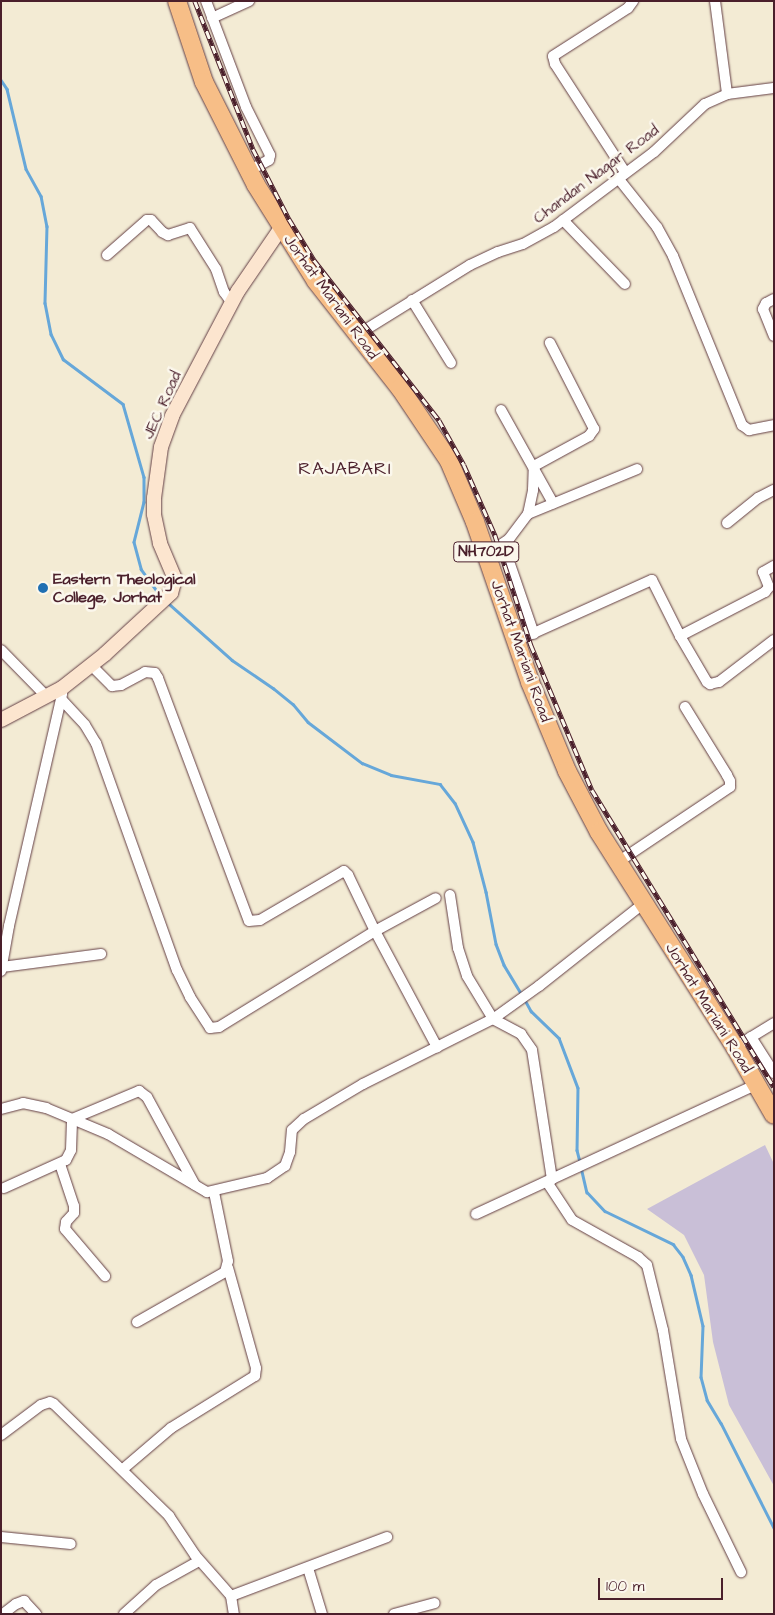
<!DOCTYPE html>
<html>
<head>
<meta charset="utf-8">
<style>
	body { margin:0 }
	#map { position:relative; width:775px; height:1615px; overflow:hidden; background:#f3ebd4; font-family:"Architects Daughter",sans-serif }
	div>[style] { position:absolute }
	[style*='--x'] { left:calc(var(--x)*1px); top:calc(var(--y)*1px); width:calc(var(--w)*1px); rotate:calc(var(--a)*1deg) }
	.industrial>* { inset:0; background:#c9bfd7 }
	.stream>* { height:2.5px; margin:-1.25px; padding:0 1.25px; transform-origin:1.25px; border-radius:1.25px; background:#66a7d9 }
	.roads { filter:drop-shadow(0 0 1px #633e44) drop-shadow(0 0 1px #633e44) }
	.street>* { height:10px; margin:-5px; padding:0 5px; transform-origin:5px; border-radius:5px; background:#fff }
	.secondary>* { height:14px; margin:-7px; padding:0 7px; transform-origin:7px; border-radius:7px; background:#fce5cf }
	.highway>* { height:18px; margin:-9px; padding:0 9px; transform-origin:9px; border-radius:9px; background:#f7be87 }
	.rail>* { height:4.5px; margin-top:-2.25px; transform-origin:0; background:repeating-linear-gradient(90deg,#fbf7ec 0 8px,#4a1f2b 0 16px); box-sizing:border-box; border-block:1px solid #4a1f2b }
	.dots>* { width:14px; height:14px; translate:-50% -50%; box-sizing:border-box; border:2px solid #fbf7ec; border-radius:50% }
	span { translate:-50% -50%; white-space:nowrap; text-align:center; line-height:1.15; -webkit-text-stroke:5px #fbf7ec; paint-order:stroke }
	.shield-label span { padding:1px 4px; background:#fbf7ec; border:1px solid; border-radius:4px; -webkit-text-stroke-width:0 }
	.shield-label { font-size:15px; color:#4a1f2b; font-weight:700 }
	.street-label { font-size:16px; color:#4a1f2b }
	.poi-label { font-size:16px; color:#4a1f2b; font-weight:700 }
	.left { translate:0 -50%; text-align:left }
	.neighbourhood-label { font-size:18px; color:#4a1f2b; letter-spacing:1px }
	.frame { position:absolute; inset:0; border:2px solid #4a1f2b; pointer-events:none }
	.scale { position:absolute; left:598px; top:1578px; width:125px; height:22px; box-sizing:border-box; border:2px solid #4a1f2b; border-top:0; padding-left:6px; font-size:15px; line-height:18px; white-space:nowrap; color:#4a1f2b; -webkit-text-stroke:4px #fbf7ec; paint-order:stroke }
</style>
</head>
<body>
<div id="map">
	<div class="industrial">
		<i style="clip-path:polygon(765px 1145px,774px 1164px,774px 1486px,729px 1405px,713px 1342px,704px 1275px,684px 1235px,647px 1209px)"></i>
	</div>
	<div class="stream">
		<i style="--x:1;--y:80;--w:11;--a:56"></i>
		<i style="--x:7;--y:89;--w:82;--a:76.6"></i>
		<i style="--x:26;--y:169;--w:31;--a:61"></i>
		<i style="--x:41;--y:196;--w:31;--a:79"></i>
		<i style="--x:47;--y:226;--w:77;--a:91.5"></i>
		<i style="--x:45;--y:303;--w:32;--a:79"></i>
		<i style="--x:51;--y:334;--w:28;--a:64"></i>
		<i style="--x:63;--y:359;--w:75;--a:36.9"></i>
		<i style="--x:123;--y:404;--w:76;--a:74"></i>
		<i style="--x:144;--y:477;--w:25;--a:90"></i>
		<i style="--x:144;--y:502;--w:41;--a:104"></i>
		<i style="--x:134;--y:542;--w:28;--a:75"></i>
		<i style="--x:141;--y:569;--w:34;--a:54"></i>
		<i style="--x:167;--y:602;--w:87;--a:41.7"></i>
		<i style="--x:232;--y:660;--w:50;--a:34.3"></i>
		<i style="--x:273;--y:688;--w:26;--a:39"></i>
		<i style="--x:293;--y:704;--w:23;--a:50"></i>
		<i style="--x:308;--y:722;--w:68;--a:37.2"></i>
		<i style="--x:362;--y:763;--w:31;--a:22"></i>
		<i style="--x:391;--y:775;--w:50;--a:10.4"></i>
		<i style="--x:440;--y:784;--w:24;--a:52"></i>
		<i style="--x:455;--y:803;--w:43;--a:65.2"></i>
		<i style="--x:473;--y:842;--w:52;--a:75.4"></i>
		<i style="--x:486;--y:892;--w:53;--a:79.1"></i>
		<i style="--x:496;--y:944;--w:22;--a:69"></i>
		<i style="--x:504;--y:965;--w:35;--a:59"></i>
		<i style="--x:525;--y:1000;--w:13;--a:61"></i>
		<i style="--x:531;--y:1011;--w:39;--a:44"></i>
		<i style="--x:559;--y:1038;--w:53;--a:69.2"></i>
		<i style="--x:578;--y:1088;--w:62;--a:90.9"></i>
		<i style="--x:577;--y:1150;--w:12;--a:76"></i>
		<i style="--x:581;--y:1167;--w:26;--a:77"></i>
		<i style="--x:587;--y:1192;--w:26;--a:47"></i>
		<i style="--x:605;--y:1211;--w:76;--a:25.9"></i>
		<i style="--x:673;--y:1244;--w:16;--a:52"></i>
		<i style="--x:683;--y:1257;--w:20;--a:66"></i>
		<i style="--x:691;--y:1275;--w:52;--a:76.8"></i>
		<i style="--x:703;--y:1326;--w:51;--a:92.2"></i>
		<i style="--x:701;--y:1377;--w:24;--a:75"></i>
		<i style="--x:707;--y:1400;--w:27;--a:59"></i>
		<i style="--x:721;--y:1423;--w:118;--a:63.2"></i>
	</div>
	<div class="roads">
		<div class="street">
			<i style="--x:206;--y:1;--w:113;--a:69.3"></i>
			<i style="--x:246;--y:107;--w:54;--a:63.4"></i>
			<i style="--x:270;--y:155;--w:5;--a:101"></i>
			<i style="--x:269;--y:160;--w:24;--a:152"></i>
			<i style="--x:715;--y:1;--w:94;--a:82.6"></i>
			<i style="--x:212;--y:18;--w:41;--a:-24.7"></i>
			<i style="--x:625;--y:172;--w:129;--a:-122.9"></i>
			<i style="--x:555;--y:64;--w:8;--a:-104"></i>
			<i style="--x:553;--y:56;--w:89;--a:-32.6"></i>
			<i style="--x:628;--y:8;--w:9;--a:-54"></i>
			<i style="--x:618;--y:178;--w:63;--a:51.5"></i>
			<i style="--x:657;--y:227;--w:33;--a:61"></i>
			<i style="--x:673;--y:256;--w:183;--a:67.8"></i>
			<i style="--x:742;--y:425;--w:9;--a:36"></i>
			<i style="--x:749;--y:430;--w:25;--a:-11"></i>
			<i style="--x:563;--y:220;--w:89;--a:45.9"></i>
			<i style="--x:107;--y:255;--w:53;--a:-41.2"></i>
			<i style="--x:147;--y:220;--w:4;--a:0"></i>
			<i style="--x:151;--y:220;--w:16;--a:47"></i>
			<i style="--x:162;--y:232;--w:7;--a:27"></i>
			<i style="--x:168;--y:235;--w:23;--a:-18"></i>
			<i style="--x:190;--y:228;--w:49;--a:57.6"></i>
			<i style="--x:216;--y:269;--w:24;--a:71"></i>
			<i style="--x:224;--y:292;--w:14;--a:54"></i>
			<i style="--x:774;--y:299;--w:9;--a:153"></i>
			<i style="--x:766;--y:303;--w:7;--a:117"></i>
			<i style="--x:763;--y:309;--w:29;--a:68"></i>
			<i style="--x:412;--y:300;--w:74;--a:58.2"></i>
			<i style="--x:357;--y:335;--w:133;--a:-31.8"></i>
			<i style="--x:470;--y:265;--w:31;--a:-25"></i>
			<i style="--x:498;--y:252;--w:26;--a:-18"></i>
			<i style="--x:523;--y:244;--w:35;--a:-29"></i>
			<i style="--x:554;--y:227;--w:125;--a:-36.9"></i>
			<i style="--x:654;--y:152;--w:70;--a:-43.3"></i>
			<i style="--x:705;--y:104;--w:24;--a:-24"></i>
			<i style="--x:727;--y:94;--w:47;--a:-7.3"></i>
			<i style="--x:501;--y:410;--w:107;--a:60.8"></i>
			<i style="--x:528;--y:514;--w:118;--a:-22.4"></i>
			<i style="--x:727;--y:523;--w:40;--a:-39"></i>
			<i style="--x:758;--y:498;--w:18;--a:-27"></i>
			<i style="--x:503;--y:544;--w:95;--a:71"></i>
			<i style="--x:487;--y:554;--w:27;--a:-34"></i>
			<i style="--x:509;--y:539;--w:31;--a:-53"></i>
			<i style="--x:528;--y:514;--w:25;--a:-78"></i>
			<i style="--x:533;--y:490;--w:24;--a:-88"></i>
			<i style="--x:534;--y:466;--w:63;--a:-28.6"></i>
			<i style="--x:589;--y:436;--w:9;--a:-54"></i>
			<i style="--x:594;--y:429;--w:97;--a:-117.1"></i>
			<i style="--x:680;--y:636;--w:53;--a:59.6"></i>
			<i style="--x:707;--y:682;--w:4;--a:34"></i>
			<i style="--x:710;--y:684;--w:9;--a:-13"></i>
			<i style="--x:719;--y:682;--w:69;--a:-37.4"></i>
			<i style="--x:516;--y:641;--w:149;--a:-24.2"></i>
			<i style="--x:652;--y:580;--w:63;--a:63.4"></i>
			<i style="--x:680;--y:636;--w:96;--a:-27.4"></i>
			<i style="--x:765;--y:592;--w:6;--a:-51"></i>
			<i style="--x:769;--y:587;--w:16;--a:-112"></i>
			<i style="--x:763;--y:572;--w:13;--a:-29"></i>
			<i style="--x:1;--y:650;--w:64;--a:45.6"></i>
			<i style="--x:91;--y:665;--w:30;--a:45"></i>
			<i style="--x:112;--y:686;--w:9;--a:-6"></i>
			<i style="--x:121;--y:685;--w:27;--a:-28"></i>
			<i style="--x:145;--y:672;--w:10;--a:6"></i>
			<i style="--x:155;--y:673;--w:6;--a:59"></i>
			<i style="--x:158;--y:678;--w:259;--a:69.5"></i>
			<i style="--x:249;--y:921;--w:11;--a:-5"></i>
			<i style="--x:260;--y:920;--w:97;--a:-30.3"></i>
			<i style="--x:344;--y:871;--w:6;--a:45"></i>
			<i style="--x:348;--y:875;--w:62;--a:64.3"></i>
			<i style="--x:375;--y:931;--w:132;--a:61.9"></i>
			<i style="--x:61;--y:699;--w:35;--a:47"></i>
			<i style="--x:85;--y:725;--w:21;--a:59"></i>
			<i style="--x:96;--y:743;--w:241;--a:70.4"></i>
			<i style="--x:177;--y:970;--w:30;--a:64"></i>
			<i style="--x:190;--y:997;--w:37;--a:57"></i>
			<i style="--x:210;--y:1028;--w:9;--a:-6"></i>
			<i style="--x:219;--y:1027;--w:183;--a:-31.6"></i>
			<i style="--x:375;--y:931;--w:69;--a:-28.4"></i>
			<i style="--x:618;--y:862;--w:135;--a:-33.8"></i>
			<i style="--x:730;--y:787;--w:6;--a:-90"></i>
			<i style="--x:730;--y:781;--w:7;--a:-117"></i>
			<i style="--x:727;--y:775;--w:80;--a:-121.7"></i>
			<i style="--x:450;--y:895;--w:54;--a:81.4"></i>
			<i style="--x:458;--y:948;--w:29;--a:72"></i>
			<i style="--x:467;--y:976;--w:50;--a:58.8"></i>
			<i style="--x:493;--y:1019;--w:32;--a:28"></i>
			<i style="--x:521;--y:1034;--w:19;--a:55"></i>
			<i style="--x:532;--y:1050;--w:131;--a:81.2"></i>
			<i style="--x:2;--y:967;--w:100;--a:-7.5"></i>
			<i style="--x:1;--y:971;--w:46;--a:-79.9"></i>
			<i style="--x:9;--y:926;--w:238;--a:-77.1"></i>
			<i style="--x:751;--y:1037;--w:43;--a:57.4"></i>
			<i style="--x:735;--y:1047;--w:46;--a:-31.6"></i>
			<i style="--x:1;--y:1109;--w:23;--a:-15"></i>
			<i style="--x:23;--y:1103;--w:24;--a:12"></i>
			<i style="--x:46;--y:1108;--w:67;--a:22.8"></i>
			<i style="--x:108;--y:1134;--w:115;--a:30.4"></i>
			<i style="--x:207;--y:1192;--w:62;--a:-13.1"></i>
			<i style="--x:267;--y:1178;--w:22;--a:-34"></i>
			<i style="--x:285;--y:1166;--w:15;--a:-70"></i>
			<i style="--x:290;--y:1152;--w:22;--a:-85"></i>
			<i style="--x:292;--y:1130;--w:16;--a:-43"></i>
			<i style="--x:304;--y:1119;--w:69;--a:-30.7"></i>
			<i style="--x:363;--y:1084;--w:145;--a:-26.6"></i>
			<i style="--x:493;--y:1019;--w:57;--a:-35.7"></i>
			<i style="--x:539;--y:986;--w:132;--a:-38.3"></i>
			<i style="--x:60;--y:1164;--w:44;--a:71.6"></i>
			<i style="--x:74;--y:1206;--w:7;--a:90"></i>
			<i style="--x:74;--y:1213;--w:12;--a:132"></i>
			<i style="--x:66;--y:1222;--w:7;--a:98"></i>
			<i style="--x:65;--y:1229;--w:62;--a:49.6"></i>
			<i style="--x:547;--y:1182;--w:45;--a:56.7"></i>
			<i style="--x:572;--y:1220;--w:76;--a:29.3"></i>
			<i style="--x:638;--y:1257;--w:12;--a:42"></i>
			<i style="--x:647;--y:1265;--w:67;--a:76.2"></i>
			<i style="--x:663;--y:1330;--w:110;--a:80.6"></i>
			<i style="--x:681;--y:1439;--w:59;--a:68.2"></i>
			<i style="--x:703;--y:1494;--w:87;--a:64"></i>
			<i style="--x:4;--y:1188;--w:68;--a:-24.3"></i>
			<i style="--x:66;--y:1160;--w:11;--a:-63"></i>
			<i style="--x:71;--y:1150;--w:31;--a:-88"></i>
			<i style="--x:72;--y:1119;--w:73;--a:-22.7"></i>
			<i style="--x:139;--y:1091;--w:10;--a:37"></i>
			<i style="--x:147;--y:1097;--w:100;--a:61.4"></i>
			<i style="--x:476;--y:1214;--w:310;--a:-24.8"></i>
			<i style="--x:137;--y:1322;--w:101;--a:-29.6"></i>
			<i style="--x:225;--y:1272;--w:11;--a:-75"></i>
			<i style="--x:228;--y:1261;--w:70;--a:-101.5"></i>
			<i style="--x:1;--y:1435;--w:50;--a:-36.9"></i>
			<i style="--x:41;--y:1405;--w:9;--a:-18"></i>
			<i style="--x:50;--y:1402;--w:4;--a:27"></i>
			<i style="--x:54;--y:1404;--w:161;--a:44.2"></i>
			<i style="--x:169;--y:1516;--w:47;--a:56.3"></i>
			<i style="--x:195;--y:1555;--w:55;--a:48.7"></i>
			<i style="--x:231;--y:1596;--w:18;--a:81"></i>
			<i style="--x:123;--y:1469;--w:63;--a:-40.5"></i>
			<i style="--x:171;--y:1428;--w:99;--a:-31.8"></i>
			<i style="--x:255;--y:1376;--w:8;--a:-83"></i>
			<i style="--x:256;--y:1368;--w:104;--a:-105.6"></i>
			<i style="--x:1;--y:1537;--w:70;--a:5.7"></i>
			<i style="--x:308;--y:1568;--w:48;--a:73.1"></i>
			<i style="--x:231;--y:1596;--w:167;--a:-20.7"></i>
			<i style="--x:3;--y:1614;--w:16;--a:-38"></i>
			<i style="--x:16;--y:1604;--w:9;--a:-21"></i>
			<i style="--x:24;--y:1601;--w:18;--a:47"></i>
			<i style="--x:124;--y:1614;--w:43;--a:-42.2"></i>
			<i style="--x:156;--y:1585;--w:49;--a:-29.2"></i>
			<i style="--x:394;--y:1614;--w:42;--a:-15"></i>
		</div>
		<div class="secondary">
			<i style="--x:1;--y:720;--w:69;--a:-27.7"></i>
			<i style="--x:62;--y:688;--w:55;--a:-38.3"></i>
			<i style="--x:105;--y:654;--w:90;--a:-42.7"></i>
			<i style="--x:171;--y:593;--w:15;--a:-74"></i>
			<i style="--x:175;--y:579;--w:39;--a:-113"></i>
			<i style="--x:160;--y:543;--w:30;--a:-102"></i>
			<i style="--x:154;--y:514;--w:16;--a:-90"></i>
			<i style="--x:154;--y:498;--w:51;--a:-82.2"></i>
			<i style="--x:161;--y:447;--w:33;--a:-70"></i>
			<i style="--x:172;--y:416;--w:141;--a:-62.2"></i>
			<i style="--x:238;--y:291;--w:76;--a:-55.7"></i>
		</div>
		<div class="highway">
			<i style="--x:177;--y:1;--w:85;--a:71.6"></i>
			<i style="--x:204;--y:82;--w:115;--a:63.2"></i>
			<i style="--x:256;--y:185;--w:113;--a:58"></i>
			<i style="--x:316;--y:281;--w:136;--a:51.9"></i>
			<i style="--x:400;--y:388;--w:88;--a:56.1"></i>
			<i style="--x:449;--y:461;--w:66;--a:66.9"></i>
			<i style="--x:475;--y:522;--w:169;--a:71"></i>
			<i style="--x:530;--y:682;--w:96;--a:67.4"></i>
			<i style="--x:567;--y:771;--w:69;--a:62.3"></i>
			<i style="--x:599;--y:832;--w:254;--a:57.7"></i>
			<i style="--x:735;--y:1047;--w:78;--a:60.2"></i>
		</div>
	</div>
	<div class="rail">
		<i style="--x:195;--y:1;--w:159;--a:68.6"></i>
		<i style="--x:253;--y:149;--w:79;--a:62.8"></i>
		<i style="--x:289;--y:219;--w:48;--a:58.6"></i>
		<i style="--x:314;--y:260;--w:203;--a:52"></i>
		<i style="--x:439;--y:420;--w:51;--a:60.9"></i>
		<i style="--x:464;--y:465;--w:77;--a:66.1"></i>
		<i style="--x:495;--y:535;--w:116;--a:71.9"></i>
		<i style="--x:531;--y:645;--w:157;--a:67.2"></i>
		<i style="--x:592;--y:790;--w:348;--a:58.5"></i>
	</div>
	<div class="dots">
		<i style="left:43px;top:588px;background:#1f6fb2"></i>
	</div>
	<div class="shield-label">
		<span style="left:486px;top:552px">NH702D</span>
	</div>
	<div class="street-label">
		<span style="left:596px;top:174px;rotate:-37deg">Chandan Nagar Road</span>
		<span style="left:331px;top:297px;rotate:54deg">Jorhat Mariani Road</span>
		<span style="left:162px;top:405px;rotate:-66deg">JEC Road</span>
		<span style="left:521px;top:651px;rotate:70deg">Jorhat Mariani Road</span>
		<span style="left:709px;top:1008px;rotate:58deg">Jorhat Mariani Road</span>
	</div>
	<div class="poi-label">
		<span class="left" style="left:53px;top:588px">Eastern Theological<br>College, Jorhat</span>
	</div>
	<div class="neighbourhood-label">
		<span style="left:345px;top:469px">RAJABARI</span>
	</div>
	<div class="frame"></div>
	<div class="scale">100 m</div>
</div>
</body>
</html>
